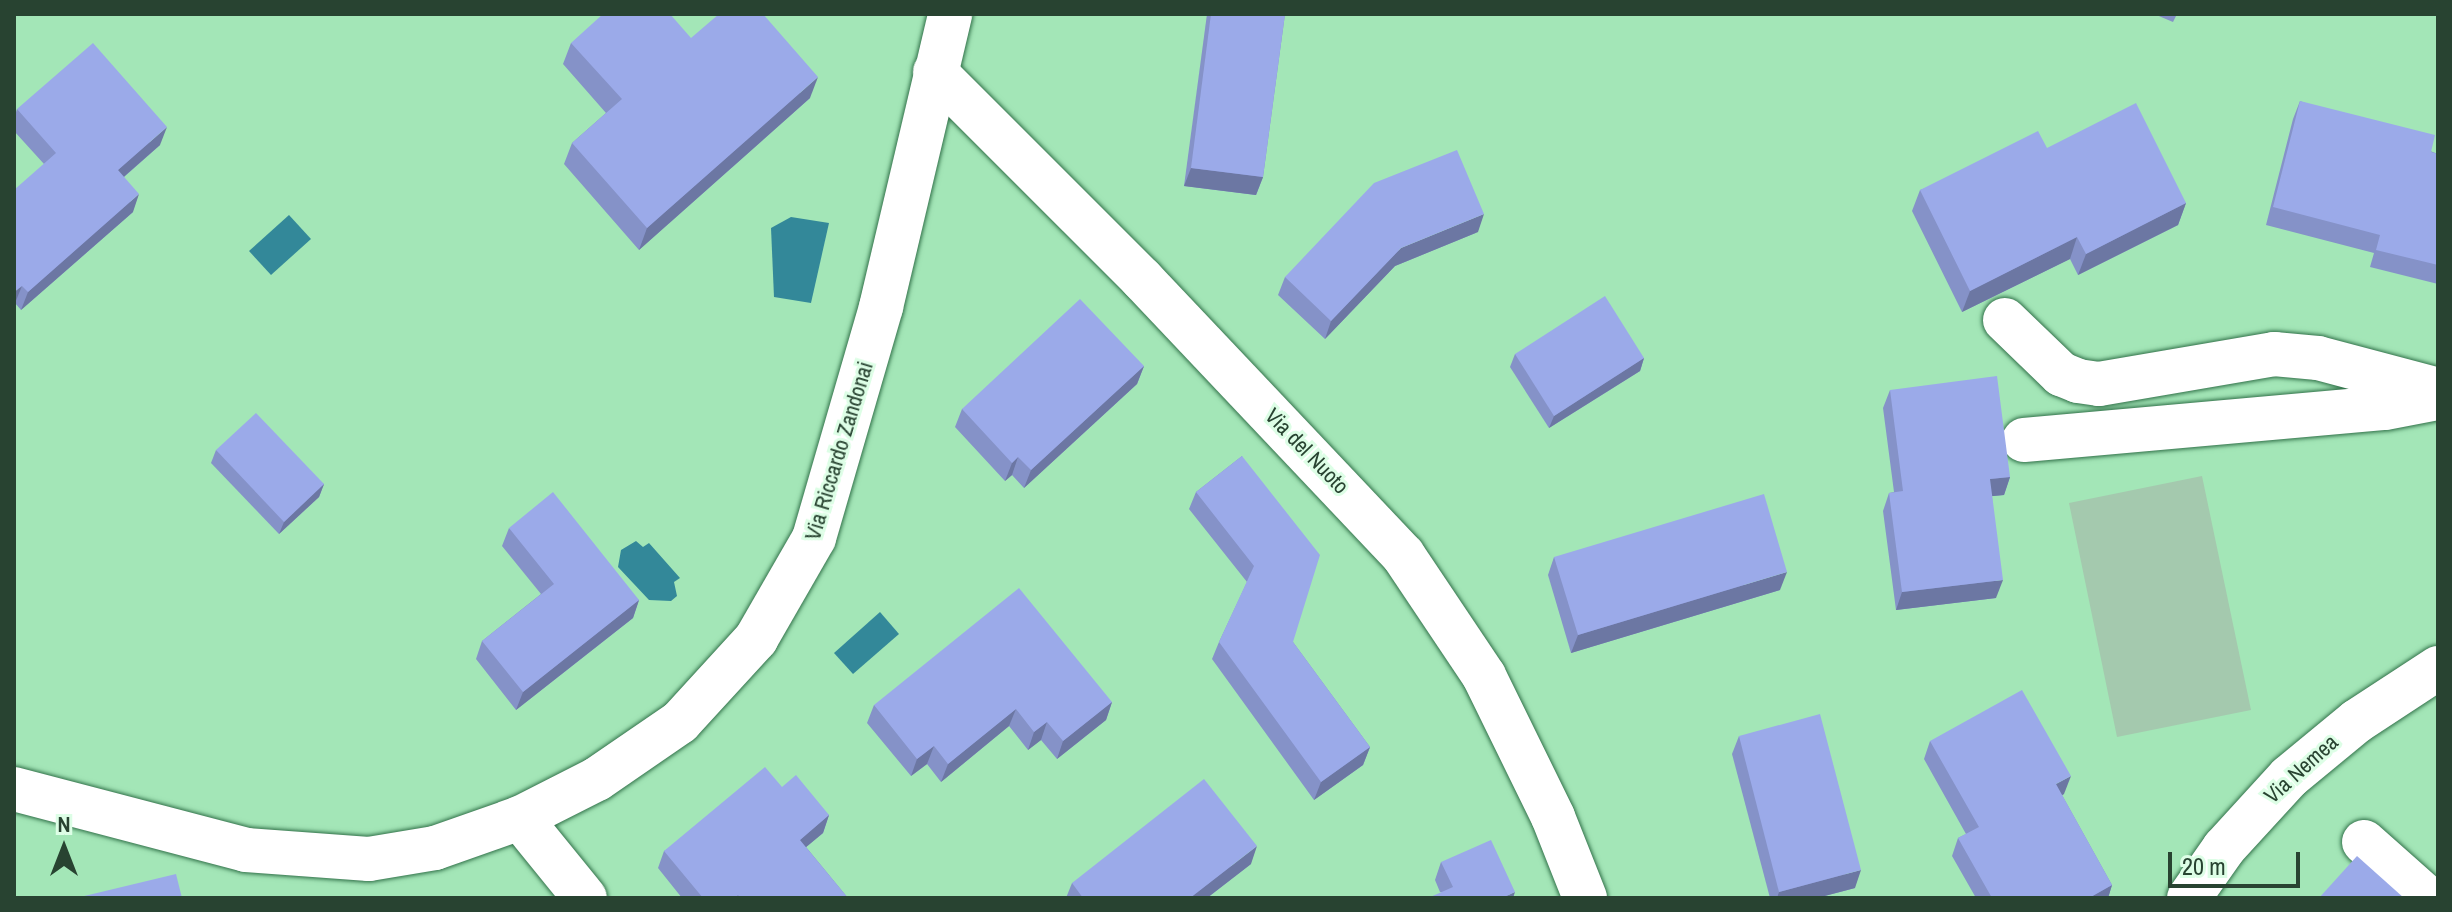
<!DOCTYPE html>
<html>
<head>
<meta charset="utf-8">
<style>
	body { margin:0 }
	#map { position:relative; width:2452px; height:912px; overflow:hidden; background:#a3e6b7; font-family:"Archivo Narrow",sans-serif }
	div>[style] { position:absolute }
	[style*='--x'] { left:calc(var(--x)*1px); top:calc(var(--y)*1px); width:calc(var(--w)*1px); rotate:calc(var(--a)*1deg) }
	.green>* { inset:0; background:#a4c9ae }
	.water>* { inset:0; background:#389 }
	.roads { filter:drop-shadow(0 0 2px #32724a) drop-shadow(0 0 2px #32724a) }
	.minor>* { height:44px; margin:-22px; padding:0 22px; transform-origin:22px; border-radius:22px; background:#fff }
	.wall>* { inset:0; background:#8592c8 }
	.shaded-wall>* { inset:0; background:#6c77a3 }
	.building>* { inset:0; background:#9baae9 }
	span { translate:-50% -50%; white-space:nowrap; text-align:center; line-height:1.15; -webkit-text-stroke:6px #ddfee6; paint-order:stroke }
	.street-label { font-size:22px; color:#284331 }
	.frame { position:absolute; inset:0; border:16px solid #284331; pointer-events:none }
	.north { position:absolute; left:24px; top:808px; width:80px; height:80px; -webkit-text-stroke:6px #ddfee6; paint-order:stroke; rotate:0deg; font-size:22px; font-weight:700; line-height:32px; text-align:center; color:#284331 }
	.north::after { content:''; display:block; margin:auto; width:28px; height:36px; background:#284331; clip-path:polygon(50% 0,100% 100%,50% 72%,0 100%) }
	.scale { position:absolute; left:2168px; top:852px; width:132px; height:36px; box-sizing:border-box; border:4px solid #284331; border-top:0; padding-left:10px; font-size:24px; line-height:28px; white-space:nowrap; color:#284331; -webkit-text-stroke:6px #ddfee6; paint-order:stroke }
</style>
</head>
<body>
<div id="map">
	<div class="green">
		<i style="clip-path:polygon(2202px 476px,2251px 710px,2117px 737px,2069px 503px)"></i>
	</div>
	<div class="water">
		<i style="clip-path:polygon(289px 215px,311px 239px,271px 275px,249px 251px)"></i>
		<i style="clip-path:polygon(791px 217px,829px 223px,811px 303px,774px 297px,771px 228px)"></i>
		<i style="clip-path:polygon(636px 541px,643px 547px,649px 543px,680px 578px,674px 582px,677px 596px,671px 601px,649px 600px,618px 567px,621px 550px)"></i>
		<i style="clip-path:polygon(880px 612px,899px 634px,853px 674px,834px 653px)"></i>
	</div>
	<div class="roads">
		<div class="minor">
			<i style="--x:935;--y:72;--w:293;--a:45"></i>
			<i style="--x:1142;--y:279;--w:380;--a:46.6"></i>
			<i style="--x:1403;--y:555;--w:146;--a:56.2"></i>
			<i style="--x:1484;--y:676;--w:157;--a:63.9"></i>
			<i style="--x:1553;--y:817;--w:87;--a:68.4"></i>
			<i style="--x:2005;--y:320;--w:78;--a:44"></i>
			<i style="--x:2061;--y:374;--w:18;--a:22"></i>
			<i style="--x:2078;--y:381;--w:21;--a:8"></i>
			<i style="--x:2099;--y:384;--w:178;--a:-9.7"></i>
			<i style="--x:2274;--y:354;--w:44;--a:5.2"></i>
			<i style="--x:2318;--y:358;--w:124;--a:14.9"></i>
			<i style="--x:2024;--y:440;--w:363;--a:-5.1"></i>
			<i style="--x:2386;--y:408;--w:53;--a:-10.9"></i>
			<i style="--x:14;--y:789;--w:240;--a:14.7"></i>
			<i style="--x:246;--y:850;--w:123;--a:4.2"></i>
			<i style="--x:369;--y:859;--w:67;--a:-9.5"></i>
			<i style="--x:435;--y:848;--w:90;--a:-19.4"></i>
			<i style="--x:520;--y:818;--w:86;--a:-26.9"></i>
			<i style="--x:597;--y:779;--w:101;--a:-34.5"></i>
			<i style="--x:680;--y:722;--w:113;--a:-47.5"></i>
			<i style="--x:756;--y:639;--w:116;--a:-60.1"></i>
			<i style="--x:814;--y:538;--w:241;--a:-73.8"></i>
			<i style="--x:881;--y:307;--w:301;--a:-76.7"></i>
			<i style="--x:520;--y:818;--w:103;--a:50.9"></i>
			<i style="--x:2364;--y:842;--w:84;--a:41.6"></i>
			<i style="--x:2189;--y:898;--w:61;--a:-55"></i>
			<i style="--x:2224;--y:848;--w:96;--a:-47.5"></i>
			<i style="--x:2289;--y:777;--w:88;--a:-39.5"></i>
			<i style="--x:2357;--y:721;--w:97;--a:-33.2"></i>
		</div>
	</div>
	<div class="wall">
		<i style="clip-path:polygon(1207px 14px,1285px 14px,1263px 177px,1256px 195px,1184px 186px)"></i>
		<i style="clip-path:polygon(2154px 14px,2177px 14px,2173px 22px)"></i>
		<i style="clip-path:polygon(691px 38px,810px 98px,639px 250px,564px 164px,572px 143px,606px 113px,563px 64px,571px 43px)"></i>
		<i style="clip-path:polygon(2300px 101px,2438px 154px,2438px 284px,2370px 267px,2374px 253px,2266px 225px,2293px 119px)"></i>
		<i style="clip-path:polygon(17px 109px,160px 145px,124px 177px,133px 212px,21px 310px,15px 303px,44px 164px,14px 131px,14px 118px)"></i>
		<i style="clip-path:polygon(2047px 148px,2186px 203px,2178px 225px,2078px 275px,2070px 259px,1962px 312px,1912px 211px,1920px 190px)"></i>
		<i style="clip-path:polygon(1478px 232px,1395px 266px,1325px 339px,1278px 295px,1285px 277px)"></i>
		<i style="clip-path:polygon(1515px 354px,1644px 358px,1640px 371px,1549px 428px,1510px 367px)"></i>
		<i style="clip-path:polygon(1144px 366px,1137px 384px,1024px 488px,1012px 475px,1005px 481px,955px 427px,962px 409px)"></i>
		<i style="clip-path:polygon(1890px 390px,2010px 477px,2004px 495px,1992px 496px,1996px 598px,1896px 610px,1883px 511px,1889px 493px,1894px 492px,1883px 408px)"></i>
		<i style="clip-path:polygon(216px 450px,324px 484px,319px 497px,279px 534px,211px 463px)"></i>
		<i style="clip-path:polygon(1242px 456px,1293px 642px,1370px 747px,1363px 765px,1314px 800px,1212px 659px,1219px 642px,1247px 582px,1189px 509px,1196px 492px)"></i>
		<i style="clip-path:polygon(509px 528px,639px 600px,633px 618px,516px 710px,476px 659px,482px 641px,541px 594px,502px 546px)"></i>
		<i style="clip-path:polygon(1554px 557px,1780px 590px,1571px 653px,1548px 575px)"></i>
		<i style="clip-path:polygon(1112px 702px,1106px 720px,1057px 759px,1041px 740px,1028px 750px,1009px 726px,941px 782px,927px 764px,911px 776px,867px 723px,874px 705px)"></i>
		<i style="clip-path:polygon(1739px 736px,1855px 888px,1817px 898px,1770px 898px,1732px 754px)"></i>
		<i style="clip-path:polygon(1930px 741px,2064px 794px,2062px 795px,2112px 885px,2108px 898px,1976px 898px,1952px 856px,1958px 838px,1966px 834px,1924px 759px)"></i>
		<i style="clip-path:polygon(782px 787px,829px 815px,823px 833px,806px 847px,848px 898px,682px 898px,658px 868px,664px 851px)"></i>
		<i style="clip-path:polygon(1441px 862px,1513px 898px,1440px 892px,1435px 880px)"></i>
		<i style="clip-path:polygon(1251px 864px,1207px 898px,1066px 898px,1072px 883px)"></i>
	</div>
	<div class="shaded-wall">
		<i style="clip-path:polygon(818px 77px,810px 98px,639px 250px,647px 228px)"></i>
		<i style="clip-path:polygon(167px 127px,160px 145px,111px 188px,118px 170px)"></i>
		<i style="clip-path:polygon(1191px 168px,1263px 177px,1256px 195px,1184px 186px)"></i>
		<i style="clip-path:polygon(139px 194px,133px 212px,21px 310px,28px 292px)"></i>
		<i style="clip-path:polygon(2186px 203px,2178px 225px,2078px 275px,2086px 254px)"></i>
		<i style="clip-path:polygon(1484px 214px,1478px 232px,1395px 266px,1325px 339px,1331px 321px,1401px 248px)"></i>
		<i style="clip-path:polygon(2077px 237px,2070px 259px,1962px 312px,1970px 291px)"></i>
		<i style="clip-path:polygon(22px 286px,15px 303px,14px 304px,14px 292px)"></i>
		<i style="clip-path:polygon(1644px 358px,1640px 371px,1549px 428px,1554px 416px)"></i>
		<i style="clip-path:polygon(1144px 366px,1137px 384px,1024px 488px,1031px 470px)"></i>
		<i style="clip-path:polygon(1018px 457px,1012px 475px,1005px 481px,1012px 463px)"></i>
		<i style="clip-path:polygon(2010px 477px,2004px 495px,1983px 497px,1990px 479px)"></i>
		<i style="clip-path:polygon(324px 484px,319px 497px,279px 534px,284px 522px)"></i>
		<i style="clip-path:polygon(1787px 572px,1780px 590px,1571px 653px,1578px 635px)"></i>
		<i style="clip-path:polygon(2003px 580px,1996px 598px,1896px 610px,1902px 592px)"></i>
		<i style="clip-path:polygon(639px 600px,633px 618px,516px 710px,523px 692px)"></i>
		<i style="clip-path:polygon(1112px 702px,1106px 720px,1057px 759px,1063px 741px)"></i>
		<i style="clip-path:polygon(1016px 709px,1009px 726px,941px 782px,948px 764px)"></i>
		<i style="clip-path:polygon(1047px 722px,1041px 740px,1028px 750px,1034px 732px)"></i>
		<i style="clip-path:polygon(934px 746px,927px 764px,911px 776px,917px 759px)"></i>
		<i style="clip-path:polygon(1370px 747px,1363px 765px,1314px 800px,1321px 782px)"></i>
		<i style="clip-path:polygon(2071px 776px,2064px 794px,2049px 802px,2056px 784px)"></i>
		<i style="clip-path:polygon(829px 815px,823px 833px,793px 858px,800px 840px)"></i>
		<i style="clip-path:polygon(1257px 846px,1251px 864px,1207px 898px,1190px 898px)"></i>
		<i style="clip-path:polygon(1861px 870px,1855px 888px,1817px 898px,1777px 898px,1779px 892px)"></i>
		<i style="clip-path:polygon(2112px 885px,2108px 898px,2089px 898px)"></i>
		<i style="clip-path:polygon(1515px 892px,1513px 898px,1502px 898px)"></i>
	</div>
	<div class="building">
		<i style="clip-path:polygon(603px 14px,670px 14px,691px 38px,719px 14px,763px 14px,818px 77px,647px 228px,572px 143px,622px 99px,571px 43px)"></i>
		<i style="clip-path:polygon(1211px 14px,1285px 14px,1263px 177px,1191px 168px)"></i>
		<i style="clip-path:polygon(93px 43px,167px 127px,118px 170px,139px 194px,28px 292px,22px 286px,14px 292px,14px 190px,56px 153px,17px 109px)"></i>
		<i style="clip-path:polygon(2300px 101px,2435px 135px,2431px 152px,2438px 154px,2438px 265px,2376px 250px,2380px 235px,2273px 207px)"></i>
		<i style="clip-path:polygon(2136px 103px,2186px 203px,2086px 254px,2077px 237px,1970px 291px,1920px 190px,2038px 131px,2047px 148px)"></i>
		<i style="clip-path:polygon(1457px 150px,1484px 214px,1401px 248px,1331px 321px,1285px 277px,1374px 183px)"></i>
		<i style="clip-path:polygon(1605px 296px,1644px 358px,1554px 416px,1515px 354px)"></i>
		<i style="clip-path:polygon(1080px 299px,1144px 366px,1031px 470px,1018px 457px,1012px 463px,962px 409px)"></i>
		<i style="clip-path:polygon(1997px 376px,2010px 477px,1990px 479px,2003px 580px,1902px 592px,1889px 493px,1903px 491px,1890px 390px)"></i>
		<i style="clip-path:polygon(256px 413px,324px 484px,284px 522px,216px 450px)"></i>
		<i style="clip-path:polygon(1242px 456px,1320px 555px,1293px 642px,1370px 747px,1321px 782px,1219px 642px,1254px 566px,1196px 492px)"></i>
		<i style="clip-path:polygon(553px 492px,639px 600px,523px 692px,482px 641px,554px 584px,509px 528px)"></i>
		<i style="clip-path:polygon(1764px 494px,1787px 572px,1578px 635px,1554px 557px)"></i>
		<i style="clip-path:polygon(1019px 588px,1112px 702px,1063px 741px,1047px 722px,1034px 732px,1016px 709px,948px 764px,934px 746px,917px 759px,874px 705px)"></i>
		<i style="clip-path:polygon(2022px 690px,2071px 776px,2056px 784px,2112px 885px,2089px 898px,1992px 898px,1958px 838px,1979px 827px,1930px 741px)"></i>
		<i style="clip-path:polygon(1820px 714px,1861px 870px,1779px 892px,1739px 736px)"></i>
		<i style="clip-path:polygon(765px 767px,782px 787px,796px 775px,829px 815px,800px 840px,848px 898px,740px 898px,738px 895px,735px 898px,703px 898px,664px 851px)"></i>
		<i style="clip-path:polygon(1204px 779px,1257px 846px,1190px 898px,1083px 898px,1072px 883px)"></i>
		<i style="clip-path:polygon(1491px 840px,1515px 892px,1502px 898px,1428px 898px,1453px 887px,1441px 862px)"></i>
		<i style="clip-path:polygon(2357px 856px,2404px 898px,2319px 898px)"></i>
		<i style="clip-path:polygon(176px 874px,182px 898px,76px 898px)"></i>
	</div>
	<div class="street-label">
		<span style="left:839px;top:451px;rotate:-73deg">Via Riccardo Zandonai</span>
		<span style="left:1307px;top:451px;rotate:46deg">Via del Nuoto</span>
		<span style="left:2301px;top:769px;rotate:-42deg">Via Nemea</span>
	</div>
	<div class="frame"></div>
	<div class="north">N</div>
	<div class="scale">20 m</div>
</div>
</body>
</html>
